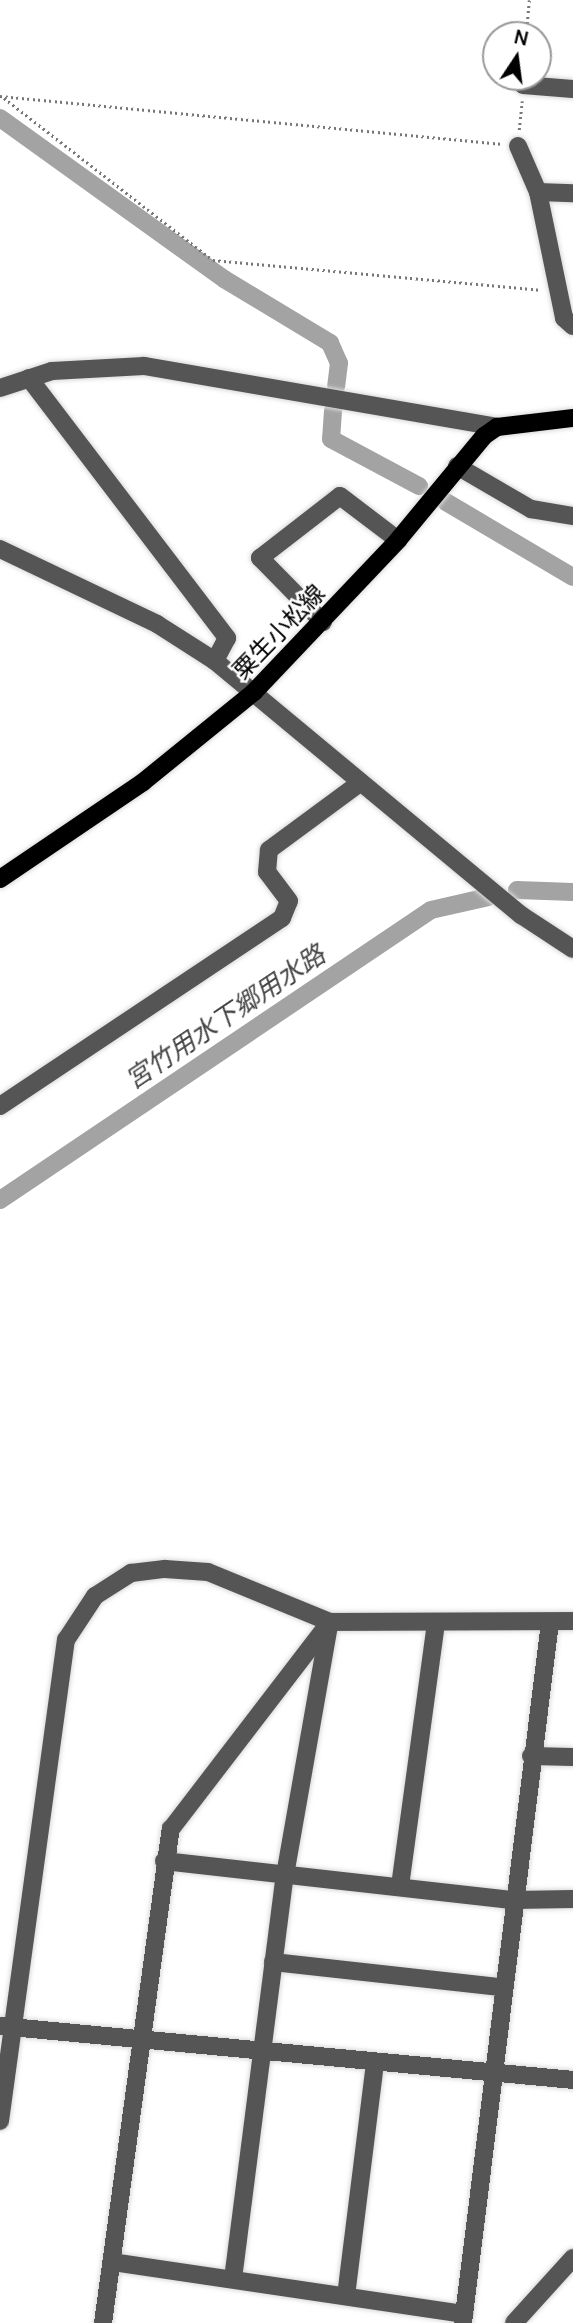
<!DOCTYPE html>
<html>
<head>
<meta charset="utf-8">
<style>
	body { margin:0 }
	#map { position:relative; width:573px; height:2323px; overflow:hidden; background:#fff; font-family:Manrope,"Noto Sans JP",sans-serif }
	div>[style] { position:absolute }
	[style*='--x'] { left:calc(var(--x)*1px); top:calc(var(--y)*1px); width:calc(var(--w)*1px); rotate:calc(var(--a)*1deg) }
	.canal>* { height:18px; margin:-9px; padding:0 9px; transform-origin:9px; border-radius:9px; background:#a3a3a3 }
	.path>* { height:2.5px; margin-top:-1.25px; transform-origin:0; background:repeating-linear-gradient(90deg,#777 0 2px,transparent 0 5.5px) }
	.roads { filter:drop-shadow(0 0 2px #dbdbdb) drop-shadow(0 0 2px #dbdbdb) }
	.minor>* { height:18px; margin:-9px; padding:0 9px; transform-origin:9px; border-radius:9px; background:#555 }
	.major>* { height:18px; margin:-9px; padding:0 9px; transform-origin:9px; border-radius:9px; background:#000 }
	span { translate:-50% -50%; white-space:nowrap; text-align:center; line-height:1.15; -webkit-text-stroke:5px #fff; paint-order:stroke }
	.street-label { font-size:24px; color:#000 }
	.water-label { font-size:26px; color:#444; font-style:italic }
	.north { position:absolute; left:482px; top:21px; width:70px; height:70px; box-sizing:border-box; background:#fff; border:2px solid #999; border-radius:50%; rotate:13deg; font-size:19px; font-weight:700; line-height:28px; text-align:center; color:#000 }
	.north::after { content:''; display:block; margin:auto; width:24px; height:32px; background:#000; clip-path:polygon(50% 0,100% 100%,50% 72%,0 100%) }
</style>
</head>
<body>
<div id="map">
	<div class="canal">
		<i style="--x:0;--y:118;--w:276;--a:35.7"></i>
		<i style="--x:224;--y:279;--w:124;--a:31.1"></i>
		<i style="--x:330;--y:343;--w:22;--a:66"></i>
		<i style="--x:339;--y:363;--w:23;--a:97"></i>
		<i style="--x:333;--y:411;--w:28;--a:94"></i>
		<i style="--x:331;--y:439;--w:100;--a:28.1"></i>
		<i style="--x:446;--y:502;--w:147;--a:30.6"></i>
		<i style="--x:517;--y:890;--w:56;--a:2"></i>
		<i style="--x:0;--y:1200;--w:519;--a:-33.93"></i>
		<i style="--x:431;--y:910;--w:58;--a:-12.8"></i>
	</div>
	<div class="path">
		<i style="--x:526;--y:35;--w:35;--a:-85"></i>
		<i style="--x:0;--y:96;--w:505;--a:5.45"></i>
		<i style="--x:4;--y:98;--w:264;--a:37.8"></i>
		<i style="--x:213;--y:260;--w:330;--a:5.2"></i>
		<i style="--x:519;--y:130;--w:29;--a:-84"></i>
	</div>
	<div class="roads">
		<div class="minor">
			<i style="--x:523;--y:85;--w:50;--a:4.6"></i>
			<i style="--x:518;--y:146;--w:50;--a:66.5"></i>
			<i style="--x:538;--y:192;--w:129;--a:78.3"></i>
			<i style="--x:564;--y:318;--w:12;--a:42"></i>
			<i style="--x:538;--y:192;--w:35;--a:2"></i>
			<i style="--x:29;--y:378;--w:327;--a:52.7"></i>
			<i style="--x:227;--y:638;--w:26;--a:118"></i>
			<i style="--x:0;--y:388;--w:55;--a:-18.1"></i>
			<i style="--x:52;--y:371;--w:92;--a:-3.1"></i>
			<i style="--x:144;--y:366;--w:358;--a:9.8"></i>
			<i style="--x:457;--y:466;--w:86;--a:30.2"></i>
			<i style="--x:531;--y:509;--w:43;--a:9.5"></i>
			<i style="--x:0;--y:549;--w:174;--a:25.5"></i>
			<i style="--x:157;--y:624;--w:69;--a:32.5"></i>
			<i style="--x:215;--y:661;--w:398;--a:39.7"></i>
			<i style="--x:521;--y:915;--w:62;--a:33.2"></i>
			<i style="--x:323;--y:622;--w:90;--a:-134.5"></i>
			<i style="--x:260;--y:558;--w:101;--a:-37.8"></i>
			<i style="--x:340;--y:496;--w:73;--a:37.2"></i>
			<i style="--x:0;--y:1106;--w:339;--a:-33.7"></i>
			<i style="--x:282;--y:918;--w:18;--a:-68"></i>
			<i style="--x:289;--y:901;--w:36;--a:-127"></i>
			<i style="--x:267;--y:872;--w:22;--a:-85"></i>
			<i style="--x:269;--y:850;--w:113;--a:-36.4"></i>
			<i style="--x:531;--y:1756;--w:42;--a:1.4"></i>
			<i style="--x:164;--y:1861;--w:352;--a:6.4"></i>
			<i style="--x:514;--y:1900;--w:59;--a:-1"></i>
			<i style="--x:400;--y:1886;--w:266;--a:-82.2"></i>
			<i style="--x:273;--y:1962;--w:229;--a:6.3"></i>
			<i style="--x:0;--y:2026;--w:576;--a:5.38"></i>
			<i style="--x:0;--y:2121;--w:486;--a:-82.2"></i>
			<i style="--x:66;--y:1640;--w:53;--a:-56.6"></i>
			<i style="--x:95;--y:1596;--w:43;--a:-32.6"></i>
			<i style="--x:131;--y:1573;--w:34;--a:-7"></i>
			<i style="--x:165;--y:1569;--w:43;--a:4"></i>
			<i style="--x:208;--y:1572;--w:132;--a:22.3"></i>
			<i style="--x:330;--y:1622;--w:243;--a:-0.2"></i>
			<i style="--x:112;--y:2262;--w:356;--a:8.4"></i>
			<i style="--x:233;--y:2279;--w:407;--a:-82.7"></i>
			<i style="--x:285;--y:1875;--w:253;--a:-80"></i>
			<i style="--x:346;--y:2296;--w:235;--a:-82.9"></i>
			<i style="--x:103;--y:2323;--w:499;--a:-82.2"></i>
			<i style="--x:171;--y:1829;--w:261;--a:-52.5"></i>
			<i style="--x:463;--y:2323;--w:705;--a:-82.92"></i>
			<i style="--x:514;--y:2323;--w:88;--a:-47.8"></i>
		</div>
		<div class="major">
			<i style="--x:0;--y:879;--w:173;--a:-34.1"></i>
			<i style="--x:143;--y:782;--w:143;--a:-39"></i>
			<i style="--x:254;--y:692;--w:209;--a:-46.5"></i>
			<i style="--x:398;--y:540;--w:135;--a:-50.4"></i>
			<i style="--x:484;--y:436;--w:16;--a:-35"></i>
			<i style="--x:497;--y:427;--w:77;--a:-6.8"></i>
		</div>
	</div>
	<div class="street-label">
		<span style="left:278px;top:631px;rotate:-46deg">粟生小松線</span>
	</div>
	<div class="water-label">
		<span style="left:225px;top:1017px;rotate:-34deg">宮竹用水下郷用水路</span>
	</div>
	<div class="north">N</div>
</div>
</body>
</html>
